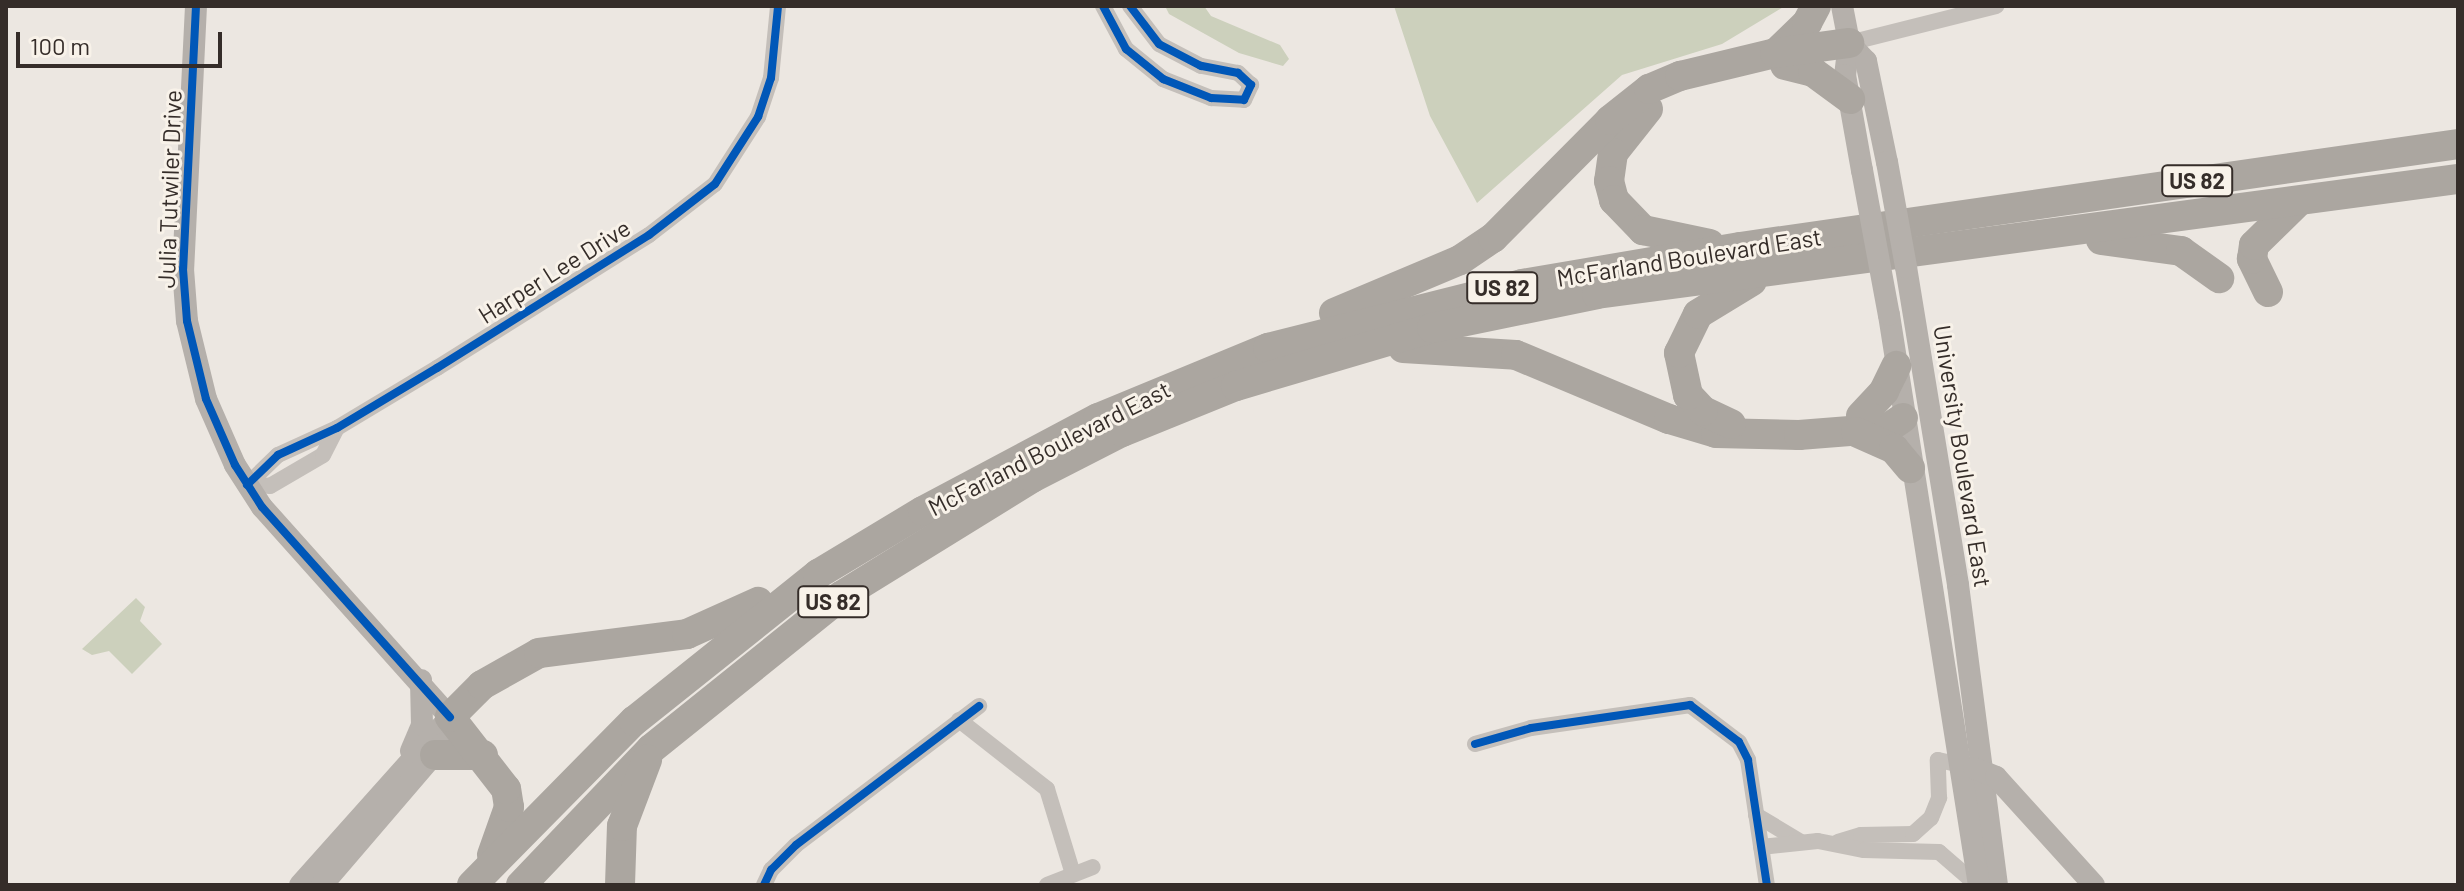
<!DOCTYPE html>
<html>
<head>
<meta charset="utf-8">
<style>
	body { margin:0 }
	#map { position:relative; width:2464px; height:891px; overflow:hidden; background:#ece7e1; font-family:Barlow,sans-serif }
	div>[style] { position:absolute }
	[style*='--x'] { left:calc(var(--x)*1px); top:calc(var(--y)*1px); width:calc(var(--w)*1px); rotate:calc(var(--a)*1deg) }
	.green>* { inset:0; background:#ccd0bc }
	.street>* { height:16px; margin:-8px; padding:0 8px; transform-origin:8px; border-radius:8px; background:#c4bfba }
	.secondary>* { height:22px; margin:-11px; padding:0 11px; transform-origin:11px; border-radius:11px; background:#b5b0ab }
	.highway>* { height:30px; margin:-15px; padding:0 15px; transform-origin:15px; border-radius:15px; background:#aba6a0 }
	.secondary-bridge>* { height:22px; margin:-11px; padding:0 11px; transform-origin:11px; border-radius:11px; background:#b5b0ab }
	.cycleway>* { height:8px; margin:-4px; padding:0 4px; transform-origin:4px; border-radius:4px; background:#0057b8 }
	span { translate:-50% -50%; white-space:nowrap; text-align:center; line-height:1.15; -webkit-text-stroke:6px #f8f2e9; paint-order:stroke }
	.shield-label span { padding:2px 6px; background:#f8f2e9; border:2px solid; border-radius:6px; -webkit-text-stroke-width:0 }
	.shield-label { font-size:22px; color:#352d29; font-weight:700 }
	.street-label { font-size:24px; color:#352d29 }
	.frame { position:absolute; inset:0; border:8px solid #352d29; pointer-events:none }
	.scale { position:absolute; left:16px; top:32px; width:206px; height:36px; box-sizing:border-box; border:4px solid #352d29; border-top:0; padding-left:10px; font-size:24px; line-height:28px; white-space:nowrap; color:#352d29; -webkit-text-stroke:6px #f8f2e9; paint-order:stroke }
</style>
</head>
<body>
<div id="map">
	<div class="green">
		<i style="clip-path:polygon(1165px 6px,1204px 6px,1211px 16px,1280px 45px,1289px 59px,1283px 66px,1239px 53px,1169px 14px)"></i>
		<i style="clip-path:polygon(1394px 6px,1785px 6px,1722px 44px,1622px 75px,1477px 203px,1430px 116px)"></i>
		<i style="clip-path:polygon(136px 598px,145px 607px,140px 621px,162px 644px,132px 674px,109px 651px,92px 655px,82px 649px)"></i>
	</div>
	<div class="street">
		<i style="--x:1103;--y:6;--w:49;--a:61.9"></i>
		<i style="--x:1126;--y:49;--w:48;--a:39"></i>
		<i style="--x:1163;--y:79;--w:52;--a:21.6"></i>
		<i style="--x:1211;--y:98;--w:33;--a:3"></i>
		<i style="--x:1244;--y:100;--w:17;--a:-65"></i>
		<i style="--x:1251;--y:85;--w:18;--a:-137"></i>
		<i style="--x:1238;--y:73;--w:38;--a:-169"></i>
		<i style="--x:1201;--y:66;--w:47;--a:-152.4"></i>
		<i style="--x:1159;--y:44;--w:48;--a:-127.3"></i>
		<i style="--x:1849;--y:43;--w:152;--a:-14.1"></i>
		<i style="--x:247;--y:485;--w:43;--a:-44.1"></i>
		<i style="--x:278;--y:455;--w:65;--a:-24.6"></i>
		<i style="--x:337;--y:428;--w:117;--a:-31"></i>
		<i style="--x:437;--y:368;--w:250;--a:-32.1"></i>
		<i style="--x:649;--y:235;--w:83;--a:-37.7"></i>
		<i style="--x:715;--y:184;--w:80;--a:-57.3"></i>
		<i style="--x:758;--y:117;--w:41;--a:-71.6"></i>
		<i style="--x:771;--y:78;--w:72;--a:-84.4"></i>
		<i style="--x:247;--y:485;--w:23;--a:2"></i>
		<i style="--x:270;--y:486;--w:61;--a:-30.3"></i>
		<i style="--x:323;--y:455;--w:30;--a:-63"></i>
		<i style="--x:959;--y:720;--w:112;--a:38.1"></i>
		<i style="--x:1047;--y:789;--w:89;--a:73"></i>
		<i style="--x:1475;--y:744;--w:58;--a:-15.9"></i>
		<i style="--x:1531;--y:728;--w:161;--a:-8.2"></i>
		<i style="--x:1690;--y:705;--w:61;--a:37.1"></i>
		<i style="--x:1739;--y:742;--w:20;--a:63"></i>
		<i style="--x:1748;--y:760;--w:126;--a:81.4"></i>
		<i style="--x:1756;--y:815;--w:52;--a:31"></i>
		<i style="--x:1838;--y:842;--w:24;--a:-17"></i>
		<i style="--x:1861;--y:835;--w:52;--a:-1.1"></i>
		<i style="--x:1913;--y:834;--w:24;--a:-42"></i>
		<i style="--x:1931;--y:818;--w:22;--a:-68"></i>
		<i style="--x:1939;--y:798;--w:38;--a:-92"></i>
		<i style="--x:1938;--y:760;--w:24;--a:12"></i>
		<i style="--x:1761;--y:847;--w:57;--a:-6"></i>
		<i style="--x:1818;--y:841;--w:47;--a:11.1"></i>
		<i style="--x:1864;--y:850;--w:75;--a:1.5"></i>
		<i style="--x:1939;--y:852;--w:50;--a:41"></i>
		<i style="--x:764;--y:885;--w:17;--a:-65"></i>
		<i style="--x:771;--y:870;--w:35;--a:-45"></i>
		<i style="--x:796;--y:845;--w:230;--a:-37.2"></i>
		<i style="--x:1047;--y:885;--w:49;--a:-21.4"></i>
	</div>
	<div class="secondary">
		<i style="--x:196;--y:6;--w:263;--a:92.8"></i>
		<i style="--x:183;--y:269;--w:52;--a:85.6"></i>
		<i style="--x:187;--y:321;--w:80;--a:76.3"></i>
		<i style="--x:206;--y:399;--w:72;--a:66.3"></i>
		<i style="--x:235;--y:465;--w:50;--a:57.3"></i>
		<i style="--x:262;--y:507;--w:282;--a:48.2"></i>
		<i style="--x:1842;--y:6;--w:38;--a:79"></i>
		<i style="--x:1849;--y:43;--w:32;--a:97"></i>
		<i style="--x:1845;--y:75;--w:97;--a:79.9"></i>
		<i style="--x:1849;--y:43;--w:25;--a:47"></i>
		<i style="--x:1866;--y:61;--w:103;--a:78.3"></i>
		<i style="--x:1906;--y:267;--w:322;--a:80.7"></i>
		<i style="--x:1958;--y:585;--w:303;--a:82.6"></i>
		<i style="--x:1889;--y:315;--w:577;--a:81.03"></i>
		<i style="--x:411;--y:751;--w:28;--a:-67"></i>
		<i style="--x:422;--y:725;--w:45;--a:-91.3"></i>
		<i style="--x:1974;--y:768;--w:24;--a:22"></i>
		<i style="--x:1996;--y:777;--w:146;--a:47.8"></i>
		<i style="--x:300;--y:885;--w:225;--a:-48.2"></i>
		<i style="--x:322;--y:885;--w:186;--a:-49.4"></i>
	</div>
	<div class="highway">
		<i style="--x:1777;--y:52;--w:42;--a:-44"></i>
		<i style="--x:1807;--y:23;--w:19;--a:-62"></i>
		<i style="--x:1785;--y:65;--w:29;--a:14"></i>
		<i style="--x:1813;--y:72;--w:46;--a:36.1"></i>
		<i style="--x:1648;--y:109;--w:56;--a:128.5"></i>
		<i style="--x:1613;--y:153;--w:28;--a:98"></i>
		<i style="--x:1609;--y:181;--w:20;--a:75"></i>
		<i style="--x:1614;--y:200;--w:42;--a:46"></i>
		<i style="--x:1643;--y:230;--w:68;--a:11.8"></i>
		<i style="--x:2101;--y:240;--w:81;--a:7.8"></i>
		<i style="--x:2181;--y:251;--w:47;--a:35.4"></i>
		<i style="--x:2268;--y:292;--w:37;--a:-116"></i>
		<i style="--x:2252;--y:259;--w:14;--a:-82"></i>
		<i style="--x:2254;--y:245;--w:60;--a:-44.3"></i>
		<i style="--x:1334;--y:313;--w:137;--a:-22.8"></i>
		<i style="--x:1460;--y:260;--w:40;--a:-34"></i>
		<i style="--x:1493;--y:238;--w:166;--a:-45.2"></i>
		<i style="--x:1610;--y:120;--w:50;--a:-38.5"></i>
		<i style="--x:1649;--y:89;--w:34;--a:-23"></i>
		<i style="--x:1680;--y:76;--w:98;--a:-13.6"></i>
		<i style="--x:1775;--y:53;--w:75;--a:-7.7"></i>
		<i style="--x:1403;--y:348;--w:113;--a:3.5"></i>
		<i style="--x:1516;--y:355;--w:166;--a:22.7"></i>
		<i style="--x:1669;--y:419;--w:49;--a:16.6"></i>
		<i style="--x:1716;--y:433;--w:83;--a:1.4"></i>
		<i style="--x:1799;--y:435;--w:89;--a:-4.5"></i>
		<i style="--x:1888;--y:428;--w:18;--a:-34"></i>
		<i style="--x:1861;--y:416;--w:34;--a:-47"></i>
		<i style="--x:1884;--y:391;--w:28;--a:-64"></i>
		<i style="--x:1731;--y:424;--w:31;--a:-155"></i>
		<i style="--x:1703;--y:411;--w:22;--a:-133"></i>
		<i style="--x:1688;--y:395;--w:43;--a:-102.1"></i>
		<i style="--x:1679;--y:353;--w:43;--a:-64"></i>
		<i style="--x:1698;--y:314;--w:63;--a:-31.4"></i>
		<i style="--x:1856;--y:432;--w:42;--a:24.1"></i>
		<i style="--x:1894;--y:449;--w:25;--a:50"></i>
		<i style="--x:435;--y:755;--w:48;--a:0"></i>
		<i style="--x:492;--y:855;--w:51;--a:-70.5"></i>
		<i style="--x:509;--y:807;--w:18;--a:-99"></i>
		<i style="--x:506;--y:789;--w:91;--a:-127.9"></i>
		<i style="--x:450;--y:717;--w:45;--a:-45"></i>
		<i style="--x:482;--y:685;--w:65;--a:-29.3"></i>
		<i style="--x:539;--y:653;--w:149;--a:-7.3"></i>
		<i style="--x:687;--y:634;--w:78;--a:-24.3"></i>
		<i style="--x:472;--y:885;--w:231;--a:-45.4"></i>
		<i style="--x:634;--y:721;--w:236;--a:-38.6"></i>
		<i style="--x:818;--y:574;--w:122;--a:-31"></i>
		<i style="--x:923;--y:511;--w:198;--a:-28"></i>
		<i style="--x:1098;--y:418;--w:184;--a:-22.4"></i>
		<i style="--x:1268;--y:348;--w:262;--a:-14.1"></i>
		<i style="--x:1522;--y:284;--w:221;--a:-9.6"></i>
		<i style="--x:1740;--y:247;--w:725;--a:-8.16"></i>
		<i style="--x:521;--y:885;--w:188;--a:-46.3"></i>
		<i style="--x:651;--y:749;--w:244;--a:-38.8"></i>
		<i style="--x:841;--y:596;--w:225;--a:-31.7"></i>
		<i style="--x:1032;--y:478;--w:101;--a:-27.1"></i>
		<i style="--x:1122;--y:432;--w:123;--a:-22"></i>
		<i style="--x:1236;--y:386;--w:204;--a:-16.5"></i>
		<i style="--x:1432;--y:328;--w:168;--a:-11.6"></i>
		<i style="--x:1597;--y:294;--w:869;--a:-7.61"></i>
		<i style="--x:620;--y:885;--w:59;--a:-88.1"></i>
		<i style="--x:622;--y:826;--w:71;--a:-69.3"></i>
	</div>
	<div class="secondary-bridge">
		<i style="--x:1887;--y:162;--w:107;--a:79.7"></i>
		<i style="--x:1862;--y:170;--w:147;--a:79.5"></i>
	</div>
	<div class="cycleway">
		<i style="--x:196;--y:6;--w:263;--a:92.8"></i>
		<i style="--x:183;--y:269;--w:52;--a:85.6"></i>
		<i style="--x:187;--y:321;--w:80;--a:76.3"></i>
		<i style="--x:206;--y:399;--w:72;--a:66.3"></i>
		<i style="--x:235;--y:465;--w:50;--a:57.3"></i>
		<i style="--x:262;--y:507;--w:282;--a:48.2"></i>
		<i style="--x:1103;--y:6;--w:49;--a:61.9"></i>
		<i style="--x:1126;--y:49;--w:48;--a:39"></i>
		<i style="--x:1163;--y:79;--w:52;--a:21.6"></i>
		<i style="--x:1211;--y:98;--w:33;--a:3"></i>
		<i style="--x:1244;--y:100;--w:17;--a:-65"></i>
		<i style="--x:1251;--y:85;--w:18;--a:-137"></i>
		<i style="--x:1238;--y:73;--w:38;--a:-169"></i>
		<i style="--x:1201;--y:66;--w:47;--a:-152.4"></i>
		<i style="--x:1159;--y:44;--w:48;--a:-127.3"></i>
		<i style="--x:247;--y:485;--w:43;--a:-44.1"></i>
		<i style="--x:278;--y:455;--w:65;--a:-24.6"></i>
		<i style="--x:337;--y:428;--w:117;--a:-31"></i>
		<i style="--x:437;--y:368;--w:250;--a:-32.1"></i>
		<i style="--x:649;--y:235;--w:83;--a:-37.7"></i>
		<i style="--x:715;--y:184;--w:80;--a:-57.3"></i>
		<i style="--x:758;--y:117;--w:41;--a:-71.6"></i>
		<i style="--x:771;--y:78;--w:72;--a:-84.4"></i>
		<i style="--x:1475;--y:744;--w:58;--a:-15.9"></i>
		<i style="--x:1531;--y:728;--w:161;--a:-8.2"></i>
		<i style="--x:1690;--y:705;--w:61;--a:37.1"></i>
		<i style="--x:1739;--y:742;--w:20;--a:63"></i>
		<i style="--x:1748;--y:760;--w:126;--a:81.4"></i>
		<i style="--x:764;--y:885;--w:17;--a:-65"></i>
		<i style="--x:771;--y:870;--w:35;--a:-45"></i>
		<i style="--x:796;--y:845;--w:230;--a:-37.2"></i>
	</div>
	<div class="shield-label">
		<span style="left:2197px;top:181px">US 82</span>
		<span style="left:1502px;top:288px">US 82</span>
		<span style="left:833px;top:602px">US 82</span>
	</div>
	<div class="street-label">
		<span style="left:169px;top:189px;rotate:-88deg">Julia Tutwiler Drive</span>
		<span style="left:1689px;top:257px;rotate:-9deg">McFarland Boulevard East</span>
		<span style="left:554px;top:271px;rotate:-32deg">Harper Lee Drive</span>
		<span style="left:1049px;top:448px;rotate:-27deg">McFarland Boulevard East</span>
		<span style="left:1963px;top:456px;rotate:81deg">University Boulevard East</span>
	</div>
	<div class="frame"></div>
	<div class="scale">100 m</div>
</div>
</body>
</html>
